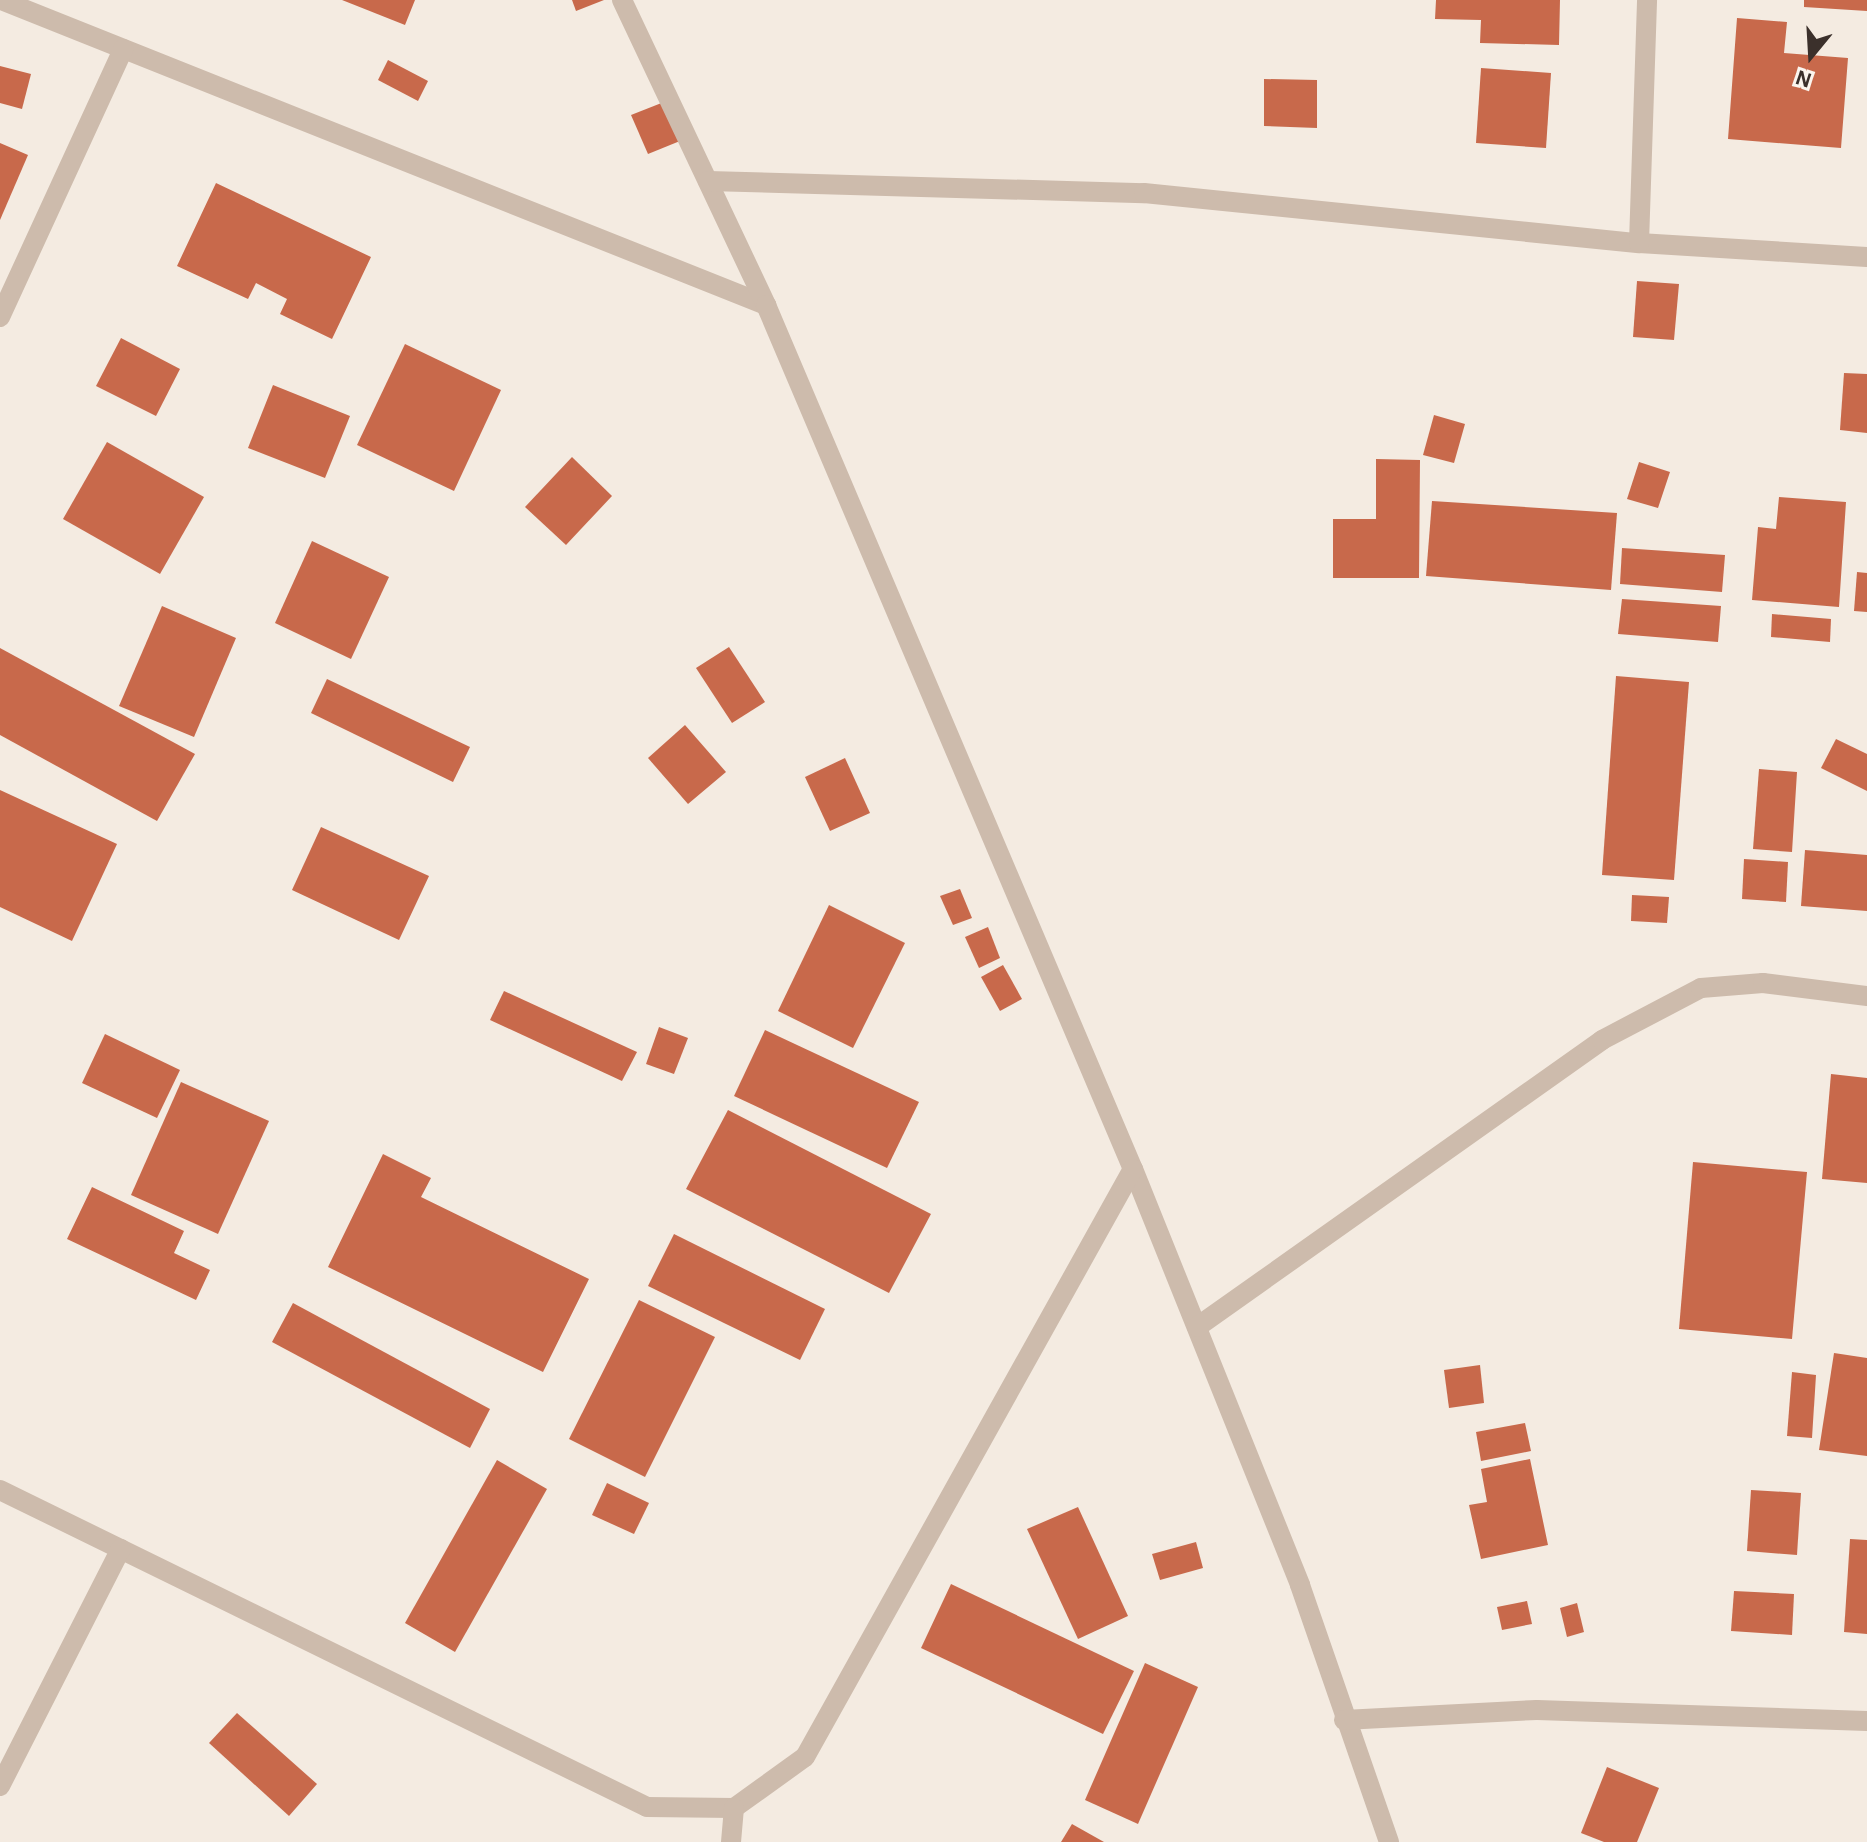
<!DOCTYPE html>
<html>
<head>
<meta charset="utf-8">
<style>
	body { margin:0 }
	#map { position:relative; width:1867px; height:1842px; overflow:hidden; background:#f4ebe1; font-family:"Alegreya Sans",sans-serif }
	div>[style] { position:absolute }
	[style*='--x'] { left:calc(var(--x)*1px); top:calc(var(--y)*1px); width:calc(var(--w)*1px); rotate:calc(var(--a)*1deg) }
	.building>* { inset:0; background:#c8694b }
	.minor>* { height:20px; margin:-10px; padding:0 10px; transform-origin:10px; border-radius:10px; background:#cdbbac }
	span { translate:-50% -50%; white-space:nowrap; text-align:center; line-height:1.15; -webkit-text-stroke:7px #fbf5ee; paint-order:stroke }
	.north { position:absolute; left:1771px; top:16px; width:80px; height:80px; -webkit-text-stroke:6px #fbf5ee; paint-order:stroke; rotate:198deg; font-size:22px; font-weight:700; line-height:32px; text-align:center; color:#3b302b }
	.north::after { content:''; display:block; margin:auto; width:28px; height:36px; background:#3b302b; clip-path:polygon(50% 0,100% 100%,50% 72%,0 100%) }
</style>
</head>
<body>
<div id="map">
	<div class="building">
		<i style="clip-path:polygon(342px 0,415px 0,405px 25px)"></i>
		<i style="clip-path:polygon(572px 0,604px 0,576px 11px)"></i>
		<i style="clip-path:polygon(1436px 0,1560px 0,1559px 45px,1480px 43px,1481px 20px,1435px 19px)"></i>
		<i style="clip-path:polygon(1804px 0,1867px 0,1867px 11px,1804px 7px)"></i>
		<i style="clip-path:polygon(1737px 18px,1787px 22px,1784px 53px,1848px 58px,1841px 148px,1728px 139px)"></i>
		<i style="clip-path:polygon(388px 60px,428px 81px,418px 101px,378px 80px)"></i>
		<i style="clip-path:polygon(0 66px,31px 74px,22px 109px,0 103px)"></i>
		<i style="clip-path:polygon(1481px 68px,1551px 73px,1546px 148px,1476px 143px)"></i>
		<i style="clip-path:polygon(1264px 79px,1317px 80px,1317px 128px,1264px 126px)"></i>
		<i style="clip-path:polygon(664px 102px,680px 141px,648px 154px,631px 115px)"></i>
		<i style="clip-path:polygon(0 143px,28px 155px,0 220px)"></i>
		<i style="clip-path:polygon(216px 183px,371px 257px,332px 339px,280px 314px,287px 299px,256px 283px,248px 299px,177px 266px)"></i>
		<i style="clip-path:polygon(1637px 281px,1679px 284px,1674px 340px,1633px 337px)"></i>
		<i style="clip-path:polygon(121px 338px,180px 369px,156px 416px,96px 386px)"></i>
		<i style="clip-path:polygon(405px 344px,501px 390px,454px 491px,357px 445px)"></i>
		<i style="clip-path:polygon(1844px 373px,1867px 374px,1867px 433px,1840px 430px)"></i>
		<i style="clip-path:polygon(273px 385px,350px 416px,325px 478px,248px 448px)"></i>
		<i style="clip-path:polygon(1434px 415px,1465px 424px,1454px 463px,1423px 455px)"></i>
		<i style="clip-path:polygon(107px 442px,204px 497px,160px 574px,63px 519px)"></i>
		<i style="clip-path:polygon(572px 457px,612px 496px,566px 545px,525px 507px)"></i>
		<i style="clip-path:polygon(1376px 459px,1420px 460px,1419px 578px,1333px 578px,1333px 519px,1376px 519px)"></i>
		<i style="clip-path:polygon(1639px 462px,1670px 472px,1658px 508px,1627px 499px)"></i>
		<i style="clip-path:polygon(1779px 497px,1846px 502px,1839px 607px,1752px 600px,1758px 527px,1776px 529px)"></i>
		<i style="clip-path:polygon(1432px 501px,1617px 513px,1611px 590px,1426px 576px)"></i>
		<i style="clip-path:polygon(312px 541px,389px 577px,351px 659px,275px 623px)"></i>
		<i style="clip-path:polygon(1622px 548px,1725px 555px,1722px 592px,1620px 584px)"></i>
		<i style="clip-path:polygon(1857px 572px,1867px 573px,1867px 612px,1854px 611px)"></i>
		<i style="clip-path:polygon(1622px 599px,1721px 606px,1718px 642px,1618px 634px)"></i>
		<i style="clip-path:polygon(162px 606px,236px 638px,194px 737px,119px 706px)"></i>
		<i style="clip-path:polygon(1772px 614px,1831px 619px,1830px 642px,1771px 637px)"></i>
		<i style="clip-path:polygon(729px 647px,765px 702px,732px 723px,696px 668px)"></i>
		<i style="clip-path:polygon(0 648px,195px 754px,157px 821px,0 735px)"></i>
		<i style="clip-path:polygon(1616px 676px,1689px 682px,1674px 880px,1602px 875px)"></i>
		<i style="clip-path:polygon(327px 679px,470px 747px,453px 782px,311px 713px)"></i>
		<i style="clip-path:polygon(685px 725px,726px 772px,688px 804px,648px 758px)"></i>
		<i style="clip-path:polygon(1836px 739px,1867px 754px,1867px 791px,1821px 768px)"></i>
		<i style="clip-path:polygon(845px 758px,870px 813px,830px 831px,805px 777px)"></i>
		<i style="clip-path:polygon(1759px 769px,1797px 772px,1792px 852px,1753px 849px)"></i>
		<i style="clip-path:polygon(0 790px,117px 844px,72px 941px,0 907px)"></i>
		<i style="clip-path:polygon(321px 827px,429px 876px,399px 940px,292px 890px)"></i>
		<i style="clip-path:polygon(1805px 850px,1867px 855px,1867px 911px,1801px 906px)"></i>
		<i style="clip-path:polygon(1744px 859px,1788px 862px,1786px 902px,1742px 899px)"></i>
		<i style="clip-path:polygon(960px 889px,972px 918px,953px 925px,940px 896px)"></i>
		<i style="clip-path:polygon(1632px 895px,1669px 897px,1667px 923px,1631px 921px)"></i>
		<i style="clip-path:polygon(829px 905px,905px 943px,853px 1048px,778px 1011px)"></i>
		<i style="clip-path:polygon(988px 927px,1000px 958px,979px 968px,965px 937px)"></i>
		<i style="clip-path:polygon(1003px 965px,1022px 999px,1000px 1011px,981px 977px)"></i>
		<i style="clip-path:polygon(504px 991px,637px 1052px,622px 1081px,490px 1020px)"></i>
		<i style="clip-path:polygon(659px 1027px,688px 1038px,674px 1074px,646px 1064px)"></i>
		<i style="clip-path:polygon(765px 1030px,919px 1102px,887px 1168px,734px 1096px)"></i>
		<i style="clip-path:polygon(105px 1034px,180px 1070px,157px 1118px,82px 1083px)"></i>
		<i style="clip-path:polygon(1831px 1074px,1867px 1078px,1867px 1183px,1822px 1179px)"></i>
		<i style="clip-path:polygon(181px 1082px,269px 1121px,218px 1234px,131px 1195px)"></i>
		<i style="clip-path:polygon(728px 1110px,931px 1214px,889px 1293px,686px 1189px)"></i>
		<i style="clip-path:polygon(383px 1154px,431px 1178px,421px 1197px,589px 1279px,543px 1372px,328px 1267px)"></i>
		<i style="clip-path:polygon(1693px 1162px,1807px 1172px,1792px 1339px,1679px 1329px)"></i>
		<i style="clip-path:polygon(92px 1187px,184px 1231px,174px 1253px,210px 1270px,196px 1300px,67px 1239px)"></i>
		<i style="clip-path:polygon(674px 1234px,825px 1309px,800px 1360px,648px 1286px)"></i>
		<i style="clip-path:polygon(639px 1300px,715px 1337px,645px 1477px,569px 1439px)"></i>
		<i style="clip-path:polygon(293px 1303px,490px 1409px,470px 1448px,272px 1342px)"></i>
		<i style="clip-path:polygon(1834px 1353px,1867px 1358px,1867px 1456px,1819px 1450px)"></i>
		<i style="clip-path:polygon(1480px 1365px,1484px 1403px,1449px 1408px,1444px 1370px)"></i>
		<i style="clip-path:polygon(1792px 1372px,1816px 1375px,1812px 1438px,1787px 1436px)"></i>
		<i style="clip-path:polygon(1525px 1423px,1531px 1451px,1481px 1461px,1476px 1432px)"></i>
		<i style="clip-path:polygon(1530px 1459px,1548px 1545px,1481px 1559px,1469px 1505px,1487px 1502px,1481px 1469px)"></i>
		<i style="clip-path:polygon(497px 1460px,547px 1489px,455px 1652px,405px 1623px)"></i>
		<i style="clip-path:polygon(607px 1483px,649px 1503px,634px 1534px,592px 1515px)"></i>
		<i style="clip-path:polygon(1751px 1490px,1801px 1493px,1797px 1555px,1747px 1551px)"></i>
		<i style="clip-path:polygon(1078px 1507px,1128px 1616px,1078px 1639px,1027px 1529px)"></i>
		<i style="clip-path:polygon(1850px 1539px,1867px 1540px,1867px 1634px,1844px 1632px)"></i>
		<i style="clip-path:polygon(1196px 1542px,1203px 1568px,1160px 1580px,1152px 1554px)"></i>
		<i style="clip-path:polygon(951px 1584px,1134px 1671px,1103px 1734px,921px 1648px)"></i>
		<i style="clip-path:polygon(1734px 1591px,1794px 1594px,1792px 1635px,1731px 1631px)"></i>
		<i style="clip-path:polygon(1527px 1601px,1532px 1624px,1502px 1630px,1497px 1607px)"></i>
		<i style="clip-path:polygon(1577px 1603px,1584px 1632px,1567px 1637px,1560px 1608px)"></i>
		<i style="clip-path:polygon(1145px 1663px,1198px 1687px,1138px 1824px,1085px 1800px)"></i>
		<i style="clip-path:polygon(237px 1713px,317px 1784px,289px 1816px,209px 1743px)"></i>
		<i style="clip-path:polygon(1607px 1767px,1659px 1788px,1637px 1842px,1604px 1842px,1581px 1833px)"></i>
		<i style="clip-path:polygon(1072px 1824px,1104px 1842px,1061px 1842px)"></i>
	</div>
	<div class="minor">
		<i style="--x:1;--y:0;--w:824;--a:21.74"></i>
		<i style="--x:622;--y:0;--w:337;--a:64.7"></i>
		<i style="--x:766;--y:305;--w:939;--a:66.99"></i>
		<i style="--x:1133;--y:1169;--w:448;--a:68.1"></i>
		<i style="--x:1300;--y:1585;--w:272;--a:70.9"></i>
		<i style="--x:708;--y:181;--w:436;--a:1.6"></i>
		<i style="--x:1144;--y:193;--w:498;--a:5.8"></i>
		<i style="--x:1639;--y:243;--w:228;--a:3.5"></i>
		<i style="--x:1639;--y:243;--w:243;--a:-88.1"></i>
		<i style="--x:0;--y:317;--w:295;--a:-65.3"></i>
		<i style="--x:1197;--y:1327;--w:496;--a:-35.3"></i>
		<i style="--x:1602;--y:1040;--w:112;--a:-27.7"></i>
		<i style="--x:1701;--y:988;--w:62;--a:-4.6"></i>
		<i style="--x:1763;--y:983;--w:105;--a:7.1"></i>
		<i style="--x:0;--y:1490;--w:720;--a:26.1"></i>
		<i style="--x:647;--y:1807;--w:87;--a:0.7"></i>
		<i style="--x:734;--y:1808;--w:87;--a:-35.7"></i>
		<i style="--x:805;--y:1757;--w:673;--a:-60.85"></i>
		<i style="--x:1344;--y:1720;--w:193;--a:-3"></i>
		<i style="--x:1537;--y:1710;--w:330;--a:1.9"></i>
		<i style="--x:0;--y:1786;--w:266;--a:-63"></i>
		<i style="--x:731;--y:1842;--w:34;--a:-85"></i>
	</div>
	<div class="north">N</div>
</div>
</body>
</html>
